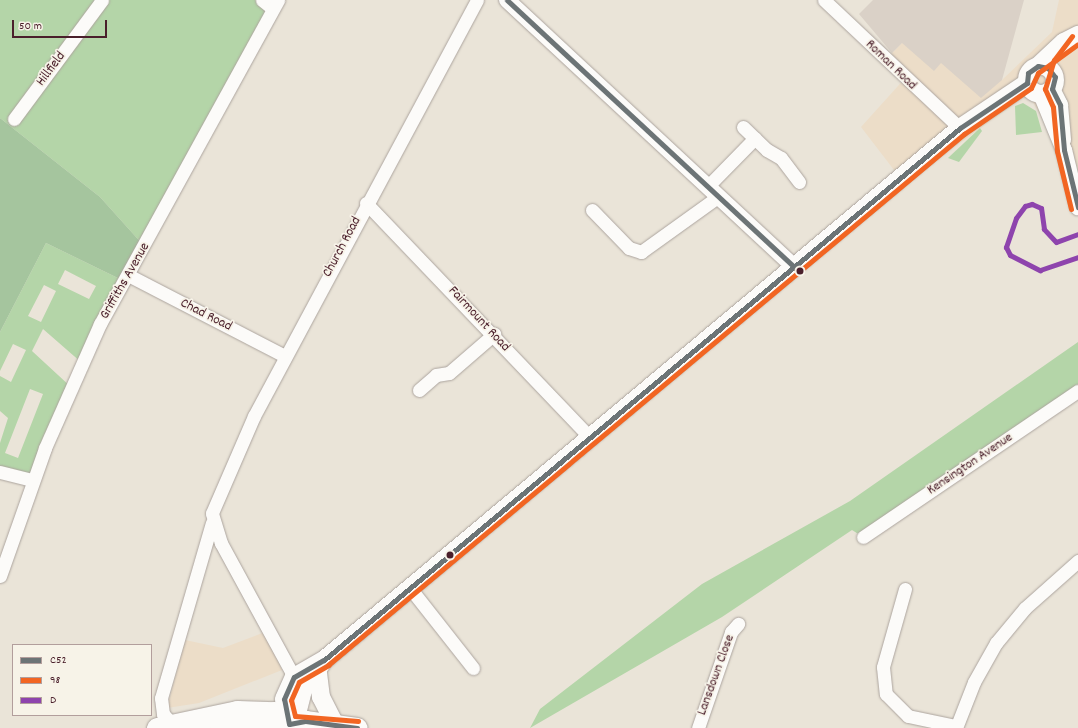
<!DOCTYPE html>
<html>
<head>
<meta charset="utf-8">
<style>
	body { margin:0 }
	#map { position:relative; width:1078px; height:728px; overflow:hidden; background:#eae4d8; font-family:Dekko,sans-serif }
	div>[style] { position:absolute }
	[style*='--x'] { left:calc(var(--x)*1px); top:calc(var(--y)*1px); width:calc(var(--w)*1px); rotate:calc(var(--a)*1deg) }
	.built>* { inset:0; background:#ecddc8 }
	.industrial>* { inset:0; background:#dad1c7 }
	.green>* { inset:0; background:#b4d5a8 }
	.forest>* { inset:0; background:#a5c59e }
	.roads { filter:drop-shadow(0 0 1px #aca49e) drop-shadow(0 0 1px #aca49e) }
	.minor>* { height:13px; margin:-6.5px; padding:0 6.5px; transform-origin:6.5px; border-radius:6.5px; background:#fcfbf9 }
	.tertiary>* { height:16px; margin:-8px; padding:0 8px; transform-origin:8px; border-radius:8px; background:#fcfbf9 }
	.secondary>* { height:18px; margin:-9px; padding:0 9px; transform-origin:9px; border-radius:9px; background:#fcfbf9 }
	.secondary>.ring { margin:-9px; padding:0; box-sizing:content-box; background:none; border:18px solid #fcfbf9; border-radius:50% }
	.trunk>* { height:21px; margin:-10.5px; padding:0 10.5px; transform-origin:10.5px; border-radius:10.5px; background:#fcfbf9 }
	.bus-1>* { height:5px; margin:-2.5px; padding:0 2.5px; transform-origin:2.5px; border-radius:2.5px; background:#6c7476 }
	.bus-2>* { height:5px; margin:-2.5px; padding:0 2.5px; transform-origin:2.5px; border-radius:2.5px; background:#f26522 }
	.bus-3>* { height:5px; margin:-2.5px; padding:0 2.5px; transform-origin:2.5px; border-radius:2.5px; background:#8e44ad }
	.dots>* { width:11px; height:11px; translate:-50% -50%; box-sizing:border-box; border:2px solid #f7f3e8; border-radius:50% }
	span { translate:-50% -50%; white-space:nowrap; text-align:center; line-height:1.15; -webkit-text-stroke:3.5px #f7f3e8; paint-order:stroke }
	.street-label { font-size:14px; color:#4a1f2b }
	.legend { position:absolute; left:12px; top:644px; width:140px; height:72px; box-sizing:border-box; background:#f7f3e8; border:1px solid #b29e9c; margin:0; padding:5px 7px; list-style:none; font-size:12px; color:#4a1f2b }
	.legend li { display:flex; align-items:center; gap:8px; height:20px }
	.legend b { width:20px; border:1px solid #b29e9c }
	.scale { position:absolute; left:12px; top:20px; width:95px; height:18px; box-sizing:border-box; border:2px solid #4a1f2b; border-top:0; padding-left:5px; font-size:12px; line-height:14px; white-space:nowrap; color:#4a1f2b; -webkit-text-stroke:3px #f7f3e8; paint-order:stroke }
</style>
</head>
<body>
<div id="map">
	<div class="built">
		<i style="clip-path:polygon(1059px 0,1078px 0,1078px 179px,1028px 94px,904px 183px,861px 127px,907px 76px,890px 55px,916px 29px,1002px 80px,1052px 32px)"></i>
		<i style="clip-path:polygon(265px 632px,282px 670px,199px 703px,167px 708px,185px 640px,223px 648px)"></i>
	</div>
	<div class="industrial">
		<i style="clip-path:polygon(873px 0,1024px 0,1002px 80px,981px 98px,941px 63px,934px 71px,902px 43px,892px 53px,859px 14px)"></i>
	</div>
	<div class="green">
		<i style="clip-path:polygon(0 0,278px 0,145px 247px,100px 197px,0 118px)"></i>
		<i style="clip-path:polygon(1023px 103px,1036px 111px,1042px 132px,1016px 135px,1015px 106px)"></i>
		<i style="clip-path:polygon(980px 128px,982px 131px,959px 162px,948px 158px)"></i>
		<i style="clip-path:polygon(evenodd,46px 243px,124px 281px,82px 363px,43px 329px,32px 351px,71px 387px,32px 480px,0 472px,0 443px,8px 418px,0 411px,0 376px,11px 382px,26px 350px,13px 344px,0 371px,0 332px,46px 243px,65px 270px,96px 286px,89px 299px,58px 284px,65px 270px,46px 243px,44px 285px,56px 291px,41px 322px,28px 316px,44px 285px,46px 243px,30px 389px,43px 394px,18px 458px,5px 453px,30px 389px)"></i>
		<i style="clip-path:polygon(1078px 342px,1078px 391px,863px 537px,852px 530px,722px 617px,530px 728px,540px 709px,702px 584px,850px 501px)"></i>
	</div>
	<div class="forest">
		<i style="clip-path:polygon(0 118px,100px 197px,145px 247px,124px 281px,46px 243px,0 332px)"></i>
	</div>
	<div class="roads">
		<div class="minor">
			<i style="--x:262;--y:0;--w:13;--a:39"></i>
			<i style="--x:824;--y:0;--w:187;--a:43.3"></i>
			<i style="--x:14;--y:119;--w:148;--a:-53.5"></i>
			<i style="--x:743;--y:127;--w:33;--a:44"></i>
			<i style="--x:767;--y:150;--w:16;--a:30"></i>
			<i style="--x:781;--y:158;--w:30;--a:53"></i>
			<i style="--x:708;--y:186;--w:67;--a:-45.6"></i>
			<i style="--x:366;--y:203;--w:324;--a:46.3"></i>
			<i style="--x:592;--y:210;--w:53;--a:45.8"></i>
			<i style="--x:629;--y:248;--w:13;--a:18"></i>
			<i style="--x:641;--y:252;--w:96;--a:-35.7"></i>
			<i style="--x:128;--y:275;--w:177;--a:27.3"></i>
			<i style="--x:419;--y:390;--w:23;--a:-41"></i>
			<i style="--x:436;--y:375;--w:13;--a:-9"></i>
			<i style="--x:449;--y:373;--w:60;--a:-40.9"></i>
			<i style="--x:0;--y:472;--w:33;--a:14"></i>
			<i style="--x:863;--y:537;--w:260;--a:-34.2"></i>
			<i style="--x:0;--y:576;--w:136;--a:-70.6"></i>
			<i style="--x:45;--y:448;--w:136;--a:-66.1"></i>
			<i style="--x:100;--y:324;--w:370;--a:-61.2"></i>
			<i style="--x:410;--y:588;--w:102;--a:51.8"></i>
			<i style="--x:905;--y:589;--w:81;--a:105.8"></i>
			<i style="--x:883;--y:667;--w:27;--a:84"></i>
			<i style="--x:886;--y:694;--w:31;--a:45"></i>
			<i style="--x:908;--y:716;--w:49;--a:11.8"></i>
			<i style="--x:294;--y:677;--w:153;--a:-118.6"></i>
			<i style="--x:221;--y:543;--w:31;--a:-107"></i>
			<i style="--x:212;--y:513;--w:106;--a:-66.6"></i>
			<i style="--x:254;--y:416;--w:472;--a:-61.8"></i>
			<i style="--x:173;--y:725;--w:15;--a:-132"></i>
			<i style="--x:163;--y:714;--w:16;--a:-97"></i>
			<i style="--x:161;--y:698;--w:182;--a:-73.8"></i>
			<i style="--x:698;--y:728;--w:102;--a:-71"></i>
			<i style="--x:731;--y:632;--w:11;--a:-49"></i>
			<i style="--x:956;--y:728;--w:49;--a:-68.6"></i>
			<i style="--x:974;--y:682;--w:45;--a:-60.6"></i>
			<i style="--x:996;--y:643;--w:45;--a:-50.4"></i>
			<i style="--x:1025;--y:608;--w:71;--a:-41.6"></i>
		</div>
		<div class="tertiary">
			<i style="--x:507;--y:0;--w:392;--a:42.9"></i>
			<i style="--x:1052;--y:89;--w:18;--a:63"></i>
			<i style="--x:1060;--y:105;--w:35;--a:85"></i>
			<i style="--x:1041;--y:94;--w:61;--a:67.7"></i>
			<i style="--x:1064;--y:150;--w:59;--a:76.2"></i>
		</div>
		<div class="secondary">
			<i class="ring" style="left:1027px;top:66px;width:10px;height:10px"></i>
			<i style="--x:1038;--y:66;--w:35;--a:-43"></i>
			<i style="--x:1064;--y:42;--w:16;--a:-27"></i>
			<i style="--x:324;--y:660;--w:37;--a:125"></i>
			<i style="--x:303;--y:690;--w:29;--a:104"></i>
			<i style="--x:296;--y:718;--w:9;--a:139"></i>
			<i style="--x:289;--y:724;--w:25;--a:-101"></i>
			<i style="--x:284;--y:699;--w:24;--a:-66"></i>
			<i style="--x:294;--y:677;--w:34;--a:-30"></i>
			<i style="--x:324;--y:660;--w:829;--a:-39.91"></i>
			<i style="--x:960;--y:128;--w:81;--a:-33.9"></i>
			<i style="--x:318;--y:673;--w:24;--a:83"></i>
			<i style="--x:321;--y:697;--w:30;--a:63"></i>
		</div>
		<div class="trunk">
			<i style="--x:157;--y:728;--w:82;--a:-12"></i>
			<i style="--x:237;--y:711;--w:37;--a:2"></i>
			<i style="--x:274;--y:712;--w:32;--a:16"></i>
			<i style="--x:220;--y:728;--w:85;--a:-4.7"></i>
			<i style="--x:305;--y:721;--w:52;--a:7.7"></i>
		</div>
	</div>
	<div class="bus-1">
		<i style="--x:507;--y:0;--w:392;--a:42.9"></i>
		<i style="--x:357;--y:728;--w:52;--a:-172.3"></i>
		<i style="--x:305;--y:721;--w:16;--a:169"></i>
		<i style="--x:289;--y:724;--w:25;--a:-101"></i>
		<i style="--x:284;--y:699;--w:24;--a:-66"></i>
		<i style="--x:294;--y:677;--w:34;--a:-30"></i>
		<i style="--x:324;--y:660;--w:829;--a:-39.91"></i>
		<i style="--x:960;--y:128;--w:81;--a:-33.9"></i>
		<i style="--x:1027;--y:83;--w:10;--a:-84"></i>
		<i style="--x:1028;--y:73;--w:12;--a:-35"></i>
		<i style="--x:1038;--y:66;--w:10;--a:11"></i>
		<i style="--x:1048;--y:68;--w:11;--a:52"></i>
		<i style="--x:1055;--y:77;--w:12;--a:104"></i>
		<i style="--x:1052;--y:89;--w:18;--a:63"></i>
		<i style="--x:1060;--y:105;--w:45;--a:84.9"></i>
		<i style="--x:1064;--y:150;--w:59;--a:76.2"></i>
	</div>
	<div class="bus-2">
		<i style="--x:1071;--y:209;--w:60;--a:-103.6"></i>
		<i style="--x:1057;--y:151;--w:44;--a:-95.2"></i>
		<i style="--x:1053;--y:107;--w:20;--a:-114"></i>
		<i style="--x:1045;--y:89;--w:30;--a:-73"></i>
		<i style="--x:1054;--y:60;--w:30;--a:-53"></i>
		<i style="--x:358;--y:721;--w:63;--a:-175.5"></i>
		<i style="--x:295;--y:716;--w:16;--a:-104"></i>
		<i style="--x:291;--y:700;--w:20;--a:-66"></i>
		<i style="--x:299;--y:682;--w:34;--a:-30"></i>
		<i style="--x:328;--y:665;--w:829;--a:-39.86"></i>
		<i style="--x:964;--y:134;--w:81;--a:-34.5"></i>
		<i style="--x:1031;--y:88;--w:17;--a:-65"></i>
		<i style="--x:1038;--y:73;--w:49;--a:-35.9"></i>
	</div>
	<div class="bus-3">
		<i style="--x:1078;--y:234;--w:23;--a:160"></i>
		<i style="--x:1056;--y:242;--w:18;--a:-133"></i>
		<i style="--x:1044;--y:229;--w:21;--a:-98"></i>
		<i style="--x:1041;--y:208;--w:10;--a:-156"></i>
		<i style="--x:1032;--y:204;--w:7;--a:164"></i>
		<i style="--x:1025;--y:206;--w:15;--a:127"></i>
		<i style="--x:1016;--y:218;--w:31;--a:109"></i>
		<i style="--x:1006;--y:247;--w:9;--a:63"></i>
		<i style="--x:1010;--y:255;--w:34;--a:27"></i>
		<i style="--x:1040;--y:270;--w:40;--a:-18.9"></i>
	</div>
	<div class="dots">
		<i style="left:800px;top:271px;background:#4a1f2b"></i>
		<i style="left:450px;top:555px;background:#4a1f2b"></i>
	</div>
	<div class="street-label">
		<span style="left:891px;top:65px;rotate:44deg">Roman Road</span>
		<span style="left:51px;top:69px;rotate:-53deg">Hillfield</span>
		<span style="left:342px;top:247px;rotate:-62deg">Church Road</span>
		<span style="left:125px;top:281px;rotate:-60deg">Griffiths Avenue</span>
		<span style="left:206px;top:315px;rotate:27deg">Chad Road</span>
		<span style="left:479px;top:319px;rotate:47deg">Fairmount Road</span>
		<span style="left:970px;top:464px;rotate:-34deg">Kensington Avenue</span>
		<span style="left:716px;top:675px;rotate:-70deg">Lansdown Close</span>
	</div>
	<ul class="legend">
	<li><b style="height:5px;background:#6c7476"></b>C52</li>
	<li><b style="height:5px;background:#f26522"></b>98</li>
	<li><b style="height:5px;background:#8e44ad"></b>D</li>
	</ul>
	<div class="scale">50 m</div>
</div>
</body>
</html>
